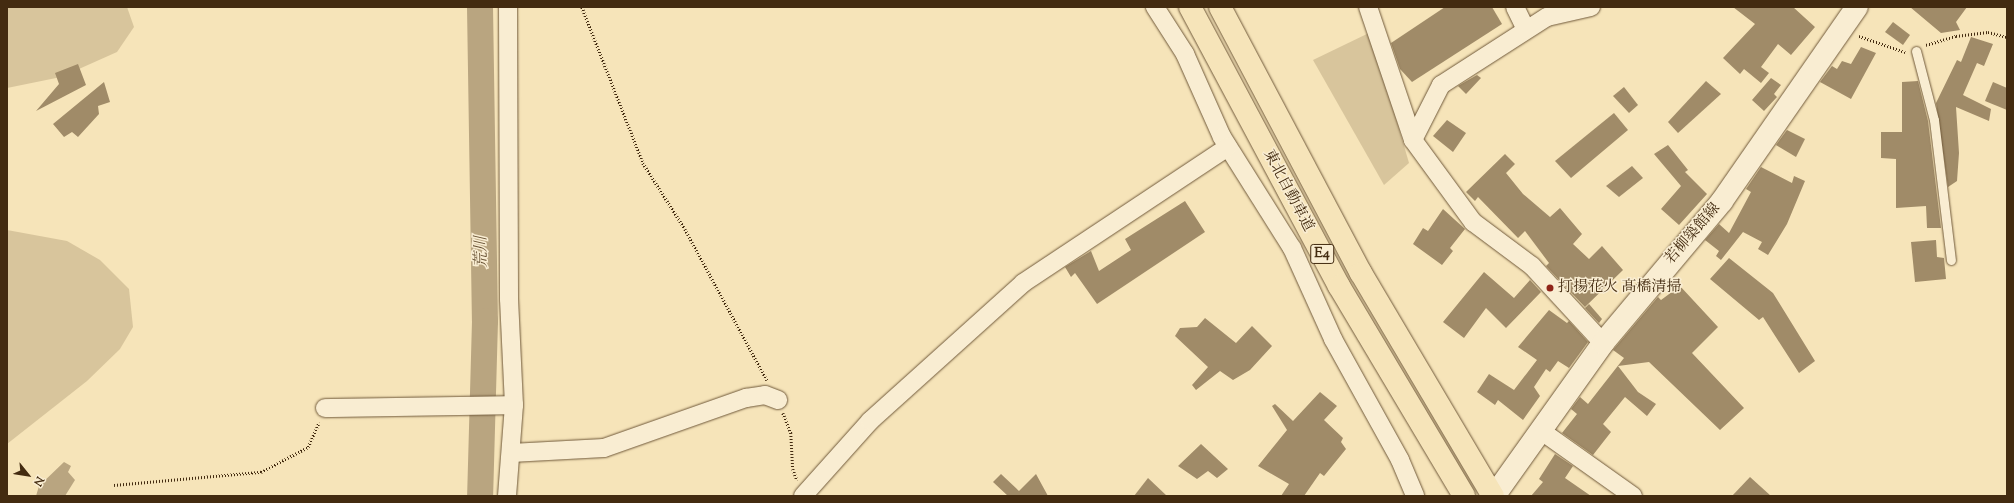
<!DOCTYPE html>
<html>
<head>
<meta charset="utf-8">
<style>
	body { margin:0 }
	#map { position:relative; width:2014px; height:503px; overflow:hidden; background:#f6e4b9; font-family:"Sorts Mill Goudy","Noto Serif JP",serif }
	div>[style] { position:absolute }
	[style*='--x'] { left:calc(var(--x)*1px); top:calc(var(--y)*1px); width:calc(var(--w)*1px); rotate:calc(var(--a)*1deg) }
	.green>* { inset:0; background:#d8c59c }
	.water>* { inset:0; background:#b9a580 }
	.river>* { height:26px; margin:-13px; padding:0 13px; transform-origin:13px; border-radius:13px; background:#b9a580 }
	.building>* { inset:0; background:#a08b68 }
	.path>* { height:2.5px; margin-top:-1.25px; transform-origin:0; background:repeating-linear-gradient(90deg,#432b10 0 1px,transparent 0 3px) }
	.roads { filter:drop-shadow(0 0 1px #70593a) drop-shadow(0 0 1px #70593a) }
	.lane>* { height:9px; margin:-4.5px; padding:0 4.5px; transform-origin:4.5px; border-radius:4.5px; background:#f9edd2 }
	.street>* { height:18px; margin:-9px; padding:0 9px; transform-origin:9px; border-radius:9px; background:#f9edd2 }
	.secondary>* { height:22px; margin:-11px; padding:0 11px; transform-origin:11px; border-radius:11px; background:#f9edd2 }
	.highway>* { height:22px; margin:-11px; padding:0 11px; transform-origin:11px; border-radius:11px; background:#f6e4b9 }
	.dots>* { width:11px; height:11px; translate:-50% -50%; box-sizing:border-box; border:2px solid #f9edd2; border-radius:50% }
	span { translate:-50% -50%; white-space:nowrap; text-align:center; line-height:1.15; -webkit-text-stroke:3px #f9edd2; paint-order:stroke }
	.shield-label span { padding:1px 3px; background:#f9edd2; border:1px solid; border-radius:3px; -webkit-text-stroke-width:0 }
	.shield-label { font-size:14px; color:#432b10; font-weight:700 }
	.street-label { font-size:15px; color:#432b10 }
	.poi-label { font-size:15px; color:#432b10 }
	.left { translate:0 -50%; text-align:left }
	.water-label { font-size:16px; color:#665032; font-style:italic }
	.frame { position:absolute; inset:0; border:8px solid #432b10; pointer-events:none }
	.north { position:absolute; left:8px; top:455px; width:40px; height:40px; -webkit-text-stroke:3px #f9edd2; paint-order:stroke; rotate:120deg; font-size:11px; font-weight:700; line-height:16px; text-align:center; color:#432b10 }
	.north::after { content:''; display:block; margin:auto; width:14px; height:18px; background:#432b10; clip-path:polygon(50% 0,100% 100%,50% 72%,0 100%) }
</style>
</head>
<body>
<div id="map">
	<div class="green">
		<i style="clip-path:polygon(7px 7px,127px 7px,134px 27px,117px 52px,61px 77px,7px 88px)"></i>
		<i style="clip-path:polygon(1371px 32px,1409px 163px,1384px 185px,1313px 60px)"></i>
		<i style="clip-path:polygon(7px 230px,67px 241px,100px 260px,129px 289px,133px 327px,120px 349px,87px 381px,7px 444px)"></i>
	</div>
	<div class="water">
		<i style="clip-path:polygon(64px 462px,71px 466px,68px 472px,75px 480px,65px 496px,36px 496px,39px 486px)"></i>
	</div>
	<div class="river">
		<i style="--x:480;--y:7;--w:314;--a:89.1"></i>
		<i style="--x:485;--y:321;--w:175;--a:91.6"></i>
	</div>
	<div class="building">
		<i style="clip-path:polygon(1445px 7px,1492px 7px,1502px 24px,1412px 82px,1400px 69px,1391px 43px)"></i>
		<i style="clip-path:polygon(1733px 7px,1793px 7px,1815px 27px,1791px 55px,1778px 44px,1761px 67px,1769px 73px,1761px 83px,1744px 69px,1740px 74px,1723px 58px,1755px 24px)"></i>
		<i style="clip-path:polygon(1910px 7px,1967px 7px,1956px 22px,1960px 30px,1941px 33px)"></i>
		<i style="clip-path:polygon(1893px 22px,1910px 35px,1903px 45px,1885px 32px)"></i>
		<i style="clip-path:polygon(1971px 37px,1993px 44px,1984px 66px,1977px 63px,1963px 95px,1991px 109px,1989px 121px,1956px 107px,1959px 153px,1957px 181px,1948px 187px,1936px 103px,1957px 60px,1961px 62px)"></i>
		<i style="clip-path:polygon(1861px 47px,1876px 53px,1851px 99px,1820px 82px,1832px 66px,1837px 69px,1842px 61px,1851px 64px)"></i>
		<i style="clip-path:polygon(78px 64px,86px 85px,36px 111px,59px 84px,55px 73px)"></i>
		<i style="clip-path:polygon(1477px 75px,1481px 78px,1466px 94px,1458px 86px)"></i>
		<i style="clip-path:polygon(1771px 78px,1781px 85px,1774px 94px,1777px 97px,1764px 111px,1752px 100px)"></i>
		<i style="clip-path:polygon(1706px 81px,1721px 94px,1678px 133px,1668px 122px)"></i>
		<i style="clip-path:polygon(1918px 81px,1928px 121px,1941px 228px,1927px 228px,1926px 206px,1896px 208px,1896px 159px,1881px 158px,1881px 132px,1902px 132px,1902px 82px)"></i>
		<i style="clip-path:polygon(104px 82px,110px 102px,98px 106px,99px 114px,78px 137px,72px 132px,64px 137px,53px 124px)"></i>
		<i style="clip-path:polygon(1993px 82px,2007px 88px,2007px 110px,1985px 101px)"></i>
		<i style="clip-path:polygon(1624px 87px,1638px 105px,1629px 113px,1613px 96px)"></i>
		<i style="clip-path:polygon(1614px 113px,1628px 130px,1571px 178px,1555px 161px)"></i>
		<i style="clip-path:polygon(1447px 120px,1466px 133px,1453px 152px,1433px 136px)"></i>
		<i style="clip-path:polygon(1787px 130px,1805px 139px,1796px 157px,1776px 145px)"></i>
		<i style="clip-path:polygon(1668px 145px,1688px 170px,1685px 172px,1707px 194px,1679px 225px,1661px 209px,1681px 186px,1654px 154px)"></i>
		<i style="clip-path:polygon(1505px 154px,1515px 164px,1506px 173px,1523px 194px,1550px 217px,1560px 208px,1582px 234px,1573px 244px,1589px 259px,1602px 246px,1623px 270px,1585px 307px,1546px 266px,1549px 263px,1525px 231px,1518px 238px,1478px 197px,1475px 201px,1466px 192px)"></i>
		<i style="clip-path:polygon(1632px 166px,1643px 178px,1619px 197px,1606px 186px)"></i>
		<i style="clip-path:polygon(1761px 167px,1792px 183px,1794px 176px,1805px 181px,1787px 224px,1768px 255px,1758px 249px,1762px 242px,1743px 232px,1721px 260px,1716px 256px,1719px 251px,1705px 240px,1719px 224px,1729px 233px,1751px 192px,1746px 189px)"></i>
		<i style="clip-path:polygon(1185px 201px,1205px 232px,1097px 304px,1075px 273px,1071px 277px,1065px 267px,1091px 251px,1099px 271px,1131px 250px,1125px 239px)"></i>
		<i style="clip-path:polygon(1443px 209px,1465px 229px,1450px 248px,1453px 251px,1442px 265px,1413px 244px,1423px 228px,1428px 231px)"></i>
		<i style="clip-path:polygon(1936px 240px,1937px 257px,1944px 258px,1946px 279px,1915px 282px,1911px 242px)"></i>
		<i style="clip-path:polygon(1729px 258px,1773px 293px,1815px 361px,1799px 373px,1763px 317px,1759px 320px,1710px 279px)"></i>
		<i style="clip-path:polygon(1484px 272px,1514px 298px,1530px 280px,1541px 292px,1506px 328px,1486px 308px,1464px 338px,1443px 322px)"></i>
		<i style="clip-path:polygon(1680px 286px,1718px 327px,1692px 353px,1744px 408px,1720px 430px,1649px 362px,1618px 366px,1638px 392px,1656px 404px,1647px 416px,1625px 397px,1603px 424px,1611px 432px,1593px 455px,1562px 433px,1577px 414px,1571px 409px,1580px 397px,1588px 404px,1624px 358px,1613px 350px,1658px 297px,1661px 300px)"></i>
		<i style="clip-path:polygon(1589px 304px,1602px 319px,1599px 323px,1585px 308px)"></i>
		<i style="clip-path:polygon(1549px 310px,1567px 323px,1569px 321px,1588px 342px,1569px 368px,1558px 361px,1550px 372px,1546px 369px,1534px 387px,1540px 396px,1523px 420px,1498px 400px,1495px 405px,1477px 392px,1489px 374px,1514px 390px,1537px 360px,1518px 347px)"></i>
		<i style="clip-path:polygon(1205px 318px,1236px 343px,1252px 326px,1272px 346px,1250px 370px,1233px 380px,1220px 371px,1196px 390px,1192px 385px,1208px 367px,1175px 336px,1180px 328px,1197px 327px)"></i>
		<i style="clip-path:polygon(1320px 392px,1337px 406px,1324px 420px,1343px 438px,1341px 442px,1346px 449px,1324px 476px,1320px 473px,1304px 496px,1281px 496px,1289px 484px,1258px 466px,1287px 430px,1272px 406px,1275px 404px,1293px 421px)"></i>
		<i style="clip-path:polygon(1201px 444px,1228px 469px,1217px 478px,1208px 471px,1197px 479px,1178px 466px)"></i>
		<i style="clip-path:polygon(1555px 454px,1573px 466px,1565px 478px,1591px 496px,1531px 496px,1543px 482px,1539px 479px)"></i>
		<i style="clip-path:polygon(1001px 474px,1019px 491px,1036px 474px,1048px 496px,1008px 496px,993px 482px)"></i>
		<i style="clip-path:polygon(1750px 477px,1771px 496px,1732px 496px)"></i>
		<i style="clip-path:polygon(1148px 478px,1167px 496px,1134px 496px)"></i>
	</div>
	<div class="path">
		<i style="--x:582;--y:7;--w:168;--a:68.6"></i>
		<i style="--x:643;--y:163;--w:78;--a:57.5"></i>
		<i style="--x:685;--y:229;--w:172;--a:61.5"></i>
		<i style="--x:1859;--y:36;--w:49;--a:19.2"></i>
		<i style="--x:1926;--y:45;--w:31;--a:-17"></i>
		<i style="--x:1956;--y:36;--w:32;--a:-7"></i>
		<i style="--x:1988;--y:32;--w:20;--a:15"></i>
		<i style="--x:783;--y:413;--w:22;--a:68"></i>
		<i style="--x:791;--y:433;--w:36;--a:87"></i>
		<i style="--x:793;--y:469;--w:12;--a:70"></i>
		<i style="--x:114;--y:485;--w:148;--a:-5.1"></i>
		<i style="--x:261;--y:472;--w:53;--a:-28"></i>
		<i style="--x:308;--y:447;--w:27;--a:-66"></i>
	</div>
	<div class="roads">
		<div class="lane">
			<i style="--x:1916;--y:51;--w:71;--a:75.4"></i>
			<i style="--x:1934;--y:120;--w:141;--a:83.1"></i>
		</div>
		<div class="street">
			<i style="--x:508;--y:7;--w:292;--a:89.8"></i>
			<i style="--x:509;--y:299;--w:106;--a:87.3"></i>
			<i style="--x:1155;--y:7;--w:56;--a:57.4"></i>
			<i style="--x:1185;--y:54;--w:91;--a:66"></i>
			<i style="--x:1222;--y:137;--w:131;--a:57.8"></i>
			<i style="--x:1292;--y:248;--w:100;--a:65.7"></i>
			<i style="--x:1333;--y:339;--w:138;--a:61"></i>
			<i style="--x:1400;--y:460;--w:39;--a:67"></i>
			<i style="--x:1368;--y:7;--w:140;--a:71.3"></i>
			<i style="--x:1413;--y:140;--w:102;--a:53.8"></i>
			<i style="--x:1473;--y:222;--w:74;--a:36.7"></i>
			<i style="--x:1532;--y:266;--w:105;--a:47.3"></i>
			<i style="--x:1515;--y:7;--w:25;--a:64"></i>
			<i style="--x:1413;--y:140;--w:62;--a:-63"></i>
			<i style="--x:1441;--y:85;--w:126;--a:-32.7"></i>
			<i style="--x:1547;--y:17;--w:45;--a:-12.8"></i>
			<i style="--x:325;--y:408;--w:189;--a:-0.9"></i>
			<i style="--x:514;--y:405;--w:91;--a:94.4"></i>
			<i style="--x:1540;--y:430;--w:114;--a:35.4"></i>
			<i style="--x:511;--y:453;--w:93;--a:-3.1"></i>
			<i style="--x:604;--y:448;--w:151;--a:-19.4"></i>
			<i style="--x:746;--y:398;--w:19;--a:-9"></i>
			<i style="--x:765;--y:395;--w:14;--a:21"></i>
			<i style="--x:803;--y:496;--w:101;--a:-48.2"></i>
			<i style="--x:870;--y:421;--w:206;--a:-42"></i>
			<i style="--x:1023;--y:283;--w:246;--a:-33.6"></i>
		</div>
		<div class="secondary">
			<i style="--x:1494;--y:496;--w:188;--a:-54.5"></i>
			<i style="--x:1603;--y:343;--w:185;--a:-50"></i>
			<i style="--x:1722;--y:201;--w:236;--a:-55.2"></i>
		</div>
		<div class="highway">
			<i style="--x:1190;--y:7;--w:316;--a:61.9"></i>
			<i style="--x:1339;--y:286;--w:244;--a:59.2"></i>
			<i style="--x:1220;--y:7;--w:301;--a:62.1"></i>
			<i style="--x:1361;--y:273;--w:259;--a:59.4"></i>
		</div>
	</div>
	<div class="dots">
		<i style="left:1550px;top:288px;background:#8f2418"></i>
	</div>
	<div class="shield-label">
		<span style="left:1322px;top:254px">E4</span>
	</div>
	<div class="street-label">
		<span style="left:1288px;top:191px;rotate:62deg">東北自動車道</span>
		<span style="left:1693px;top:234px;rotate:-49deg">若柳築館線</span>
	</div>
	<div class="poi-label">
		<span class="left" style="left:1558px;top:288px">打揚花火 髙橋清掃</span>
	</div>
	<div class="water-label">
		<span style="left:483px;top:252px;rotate:-91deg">荒川</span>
	</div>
	<div class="frame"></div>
	<div class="north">N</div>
</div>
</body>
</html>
